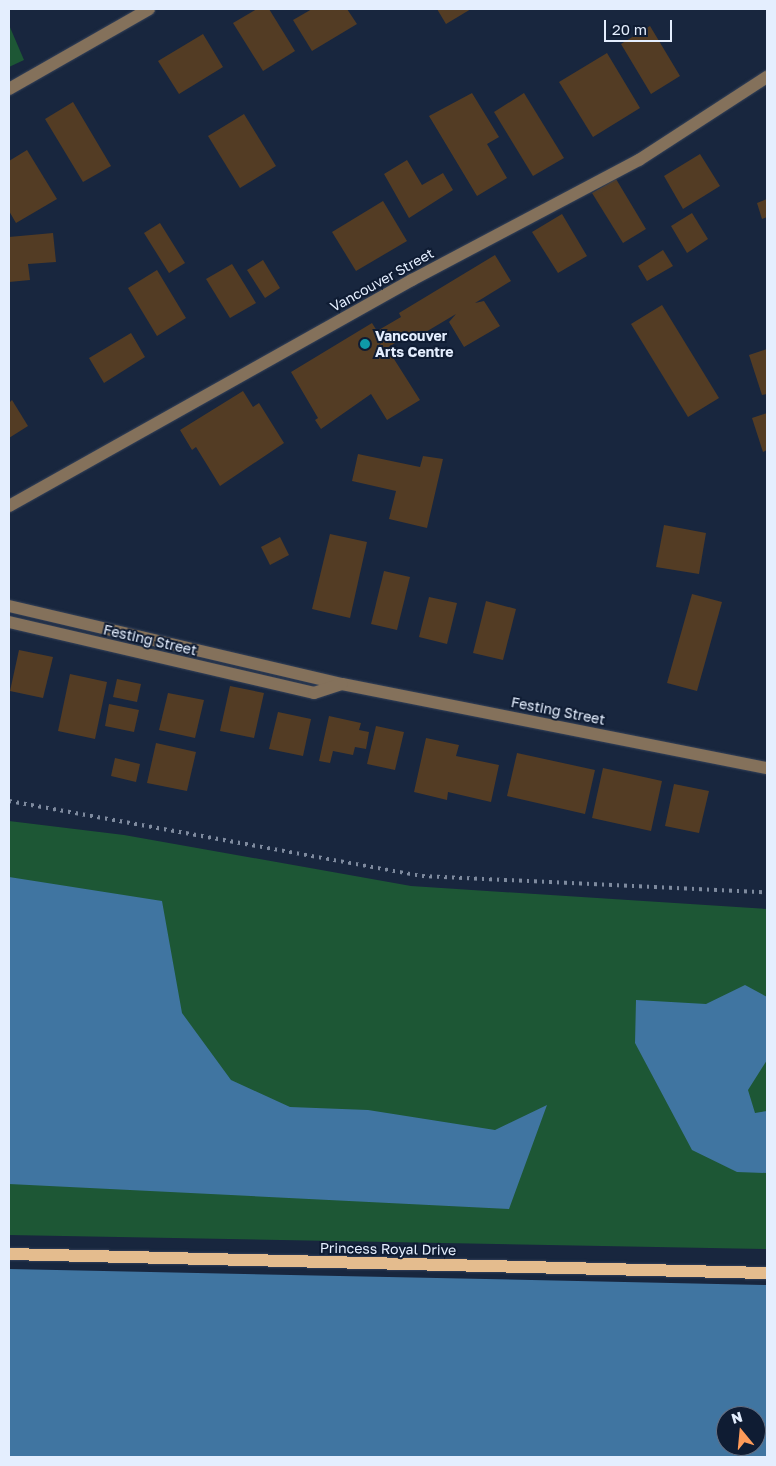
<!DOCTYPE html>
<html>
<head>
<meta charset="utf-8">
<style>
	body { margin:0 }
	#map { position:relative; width:776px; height:1466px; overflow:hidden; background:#18263e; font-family:"Golos Text",sans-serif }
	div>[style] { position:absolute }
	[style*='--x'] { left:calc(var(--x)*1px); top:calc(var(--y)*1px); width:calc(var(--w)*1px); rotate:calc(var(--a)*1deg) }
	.green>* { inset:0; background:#1d5735 }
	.water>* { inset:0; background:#4075a1 }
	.building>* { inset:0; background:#533c24 }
	.roads { filter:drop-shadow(0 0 1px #354259) drop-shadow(0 0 1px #354259) }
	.minor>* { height:12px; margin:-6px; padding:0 6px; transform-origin:6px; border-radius:6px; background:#84715b }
	.major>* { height:12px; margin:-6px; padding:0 6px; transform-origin:6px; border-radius:6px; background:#e4bc8e }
	.rail>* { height:4px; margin-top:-2px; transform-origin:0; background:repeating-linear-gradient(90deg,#7e8a9e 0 2.5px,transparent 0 7.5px) }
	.dots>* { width:14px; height:14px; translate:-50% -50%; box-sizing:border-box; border:2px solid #0f1c33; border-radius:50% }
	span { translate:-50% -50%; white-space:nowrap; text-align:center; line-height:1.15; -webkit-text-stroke:4px #0f1c33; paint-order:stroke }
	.street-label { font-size:14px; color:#e4eefe }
	.poi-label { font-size:14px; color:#e4eefe; font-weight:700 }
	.left { translate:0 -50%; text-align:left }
	.frame { position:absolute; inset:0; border:10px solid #e4eefe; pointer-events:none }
	.north { position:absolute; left:716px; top:1406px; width:50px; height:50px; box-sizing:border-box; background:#0f1c33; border:1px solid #647084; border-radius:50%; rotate:343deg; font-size:14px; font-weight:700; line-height:20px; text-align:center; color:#e4eefe }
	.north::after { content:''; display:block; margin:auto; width:18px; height:22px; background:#fe9b59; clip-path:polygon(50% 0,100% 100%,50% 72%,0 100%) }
	.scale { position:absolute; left:604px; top:20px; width:68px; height:22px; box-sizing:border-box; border:2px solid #e4eefe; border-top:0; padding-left:6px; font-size:15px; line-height:18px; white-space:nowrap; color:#e4eefe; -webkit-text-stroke:4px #0f1c33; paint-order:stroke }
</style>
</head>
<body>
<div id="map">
	<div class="green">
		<i style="clip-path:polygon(9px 25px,24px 60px,9px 67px)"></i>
		<i style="clip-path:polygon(9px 821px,124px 835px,411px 886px,767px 909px,767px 1249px,9px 1235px)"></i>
	</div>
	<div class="water">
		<i style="clip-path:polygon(9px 877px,162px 901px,182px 1013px,231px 1080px,290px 1107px,368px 1110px,495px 1130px,547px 1105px,509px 1209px,9px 1184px)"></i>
		<i style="clip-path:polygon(745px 985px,767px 997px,767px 1060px,748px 1090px,755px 1113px,767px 1111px,767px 1173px,737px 1172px,692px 1150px,635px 1043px,636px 1000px,706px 1004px)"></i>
		<i style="clip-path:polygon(evenodd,9px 1269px,767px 1285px,767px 1457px,9px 1457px,9px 1269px,726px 1416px,756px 1416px,756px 1446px,726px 1446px,726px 1416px)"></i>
	</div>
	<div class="building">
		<i style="clip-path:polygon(257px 9px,269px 9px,295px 51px,263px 71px,233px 23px)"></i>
		<i style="clip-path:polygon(312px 9px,347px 9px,357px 24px,312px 51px,293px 20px)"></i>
		<i style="clip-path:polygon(437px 9px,471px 9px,446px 24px)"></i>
		<i style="clip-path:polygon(650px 26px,680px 76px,651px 94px,621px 44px)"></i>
		<i style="clip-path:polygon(203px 34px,223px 67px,179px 94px,158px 61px)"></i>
		<i style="clip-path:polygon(607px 53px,640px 108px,593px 137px,559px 82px)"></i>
		<i style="clip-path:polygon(472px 93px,499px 137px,487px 144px,507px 178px,477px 196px,429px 116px)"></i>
		<i style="clip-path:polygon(524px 93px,564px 158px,533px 176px,494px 112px)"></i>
		<i style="clip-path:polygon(73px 102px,111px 166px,83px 182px,45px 119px)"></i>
		<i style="clip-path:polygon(244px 114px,276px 166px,240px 188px,208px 136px)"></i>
		<i style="clip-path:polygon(27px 150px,57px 199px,16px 223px,9px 211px,9px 161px)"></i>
		<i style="clip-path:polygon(700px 154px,720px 186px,683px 209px,664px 176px)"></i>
		<i style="clip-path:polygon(407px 160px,422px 185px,443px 173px,453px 190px,409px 218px,384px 174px)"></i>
		<i style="clip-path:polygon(616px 179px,646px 229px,623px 243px,592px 193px)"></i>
		<i style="clip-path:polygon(767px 199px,767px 217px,762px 219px,757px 203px)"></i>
		<i style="clip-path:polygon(383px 201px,407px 241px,356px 271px,332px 232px)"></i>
		<i style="clip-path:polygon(692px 213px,708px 239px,687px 253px,671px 226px)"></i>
		<i style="clip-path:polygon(562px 214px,587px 256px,558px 273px,532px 232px)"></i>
		<i style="clip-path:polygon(160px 223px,185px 263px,169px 273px,144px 233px)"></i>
		<i style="clip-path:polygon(53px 233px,56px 262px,28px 264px,30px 280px,9px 282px,9px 237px)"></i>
		<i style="clip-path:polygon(663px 250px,673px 266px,647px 281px,638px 266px)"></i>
		<i style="clip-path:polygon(495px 255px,511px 281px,475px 303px,484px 301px,500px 326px,464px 347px,449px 322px,456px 314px,414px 339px,411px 333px,387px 348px,420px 400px,387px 420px,371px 394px,321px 429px,315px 420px,318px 418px,291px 372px,372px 323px,377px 331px,401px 317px,399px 313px)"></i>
		<i style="clip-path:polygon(263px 260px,280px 288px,265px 298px,247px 270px)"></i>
		<i style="clip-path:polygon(232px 264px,256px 303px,230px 318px,206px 279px)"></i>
		<i style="clip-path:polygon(157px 270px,186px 318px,157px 336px,128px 288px)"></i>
		<i style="clip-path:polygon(662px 305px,719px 398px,688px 417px,631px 324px)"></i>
		<i style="clip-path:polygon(131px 333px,145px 357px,104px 383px,89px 358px)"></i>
		<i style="clip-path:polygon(767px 349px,767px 394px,762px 395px,749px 355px)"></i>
		<i style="clip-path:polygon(243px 391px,253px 407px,259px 403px,284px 443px,220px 486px,196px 447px,192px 450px,180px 430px)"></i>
		<i style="clip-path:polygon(12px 400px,28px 426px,9px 438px,9px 403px)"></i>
		<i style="clip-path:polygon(767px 413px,767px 450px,763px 452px,752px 418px)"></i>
		<i style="clip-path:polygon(358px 454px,420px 467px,423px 456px,443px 459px,427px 528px,389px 519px,396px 491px,352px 481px)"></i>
		<i style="clip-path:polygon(664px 525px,706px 533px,699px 574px,656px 567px)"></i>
		<i style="clip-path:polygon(330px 534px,367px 542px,350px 618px,312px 609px)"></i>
		<i style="clip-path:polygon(280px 537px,289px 555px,270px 565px,261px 547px)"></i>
		<i style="clip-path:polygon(384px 571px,410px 577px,397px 630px,371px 624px)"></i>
		<i style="clip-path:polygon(692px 594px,722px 602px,697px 691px,667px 683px)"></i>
		<i style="clip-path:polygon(429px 597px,457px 603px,447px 644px,419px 637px)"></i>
		<i style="clip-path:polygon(486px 601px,516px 609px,503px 660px,473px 653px)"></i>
		<i style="clip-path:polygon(19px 650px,53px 657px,43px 698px,10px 691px)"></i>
		<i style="clip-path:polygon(70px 674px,107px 682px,95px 739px,58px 731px)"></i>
		<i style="clip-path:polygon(117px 679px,141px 684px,137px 702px,113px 697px)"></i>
		<i style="clip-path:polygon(230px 686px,264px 693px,254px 738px,220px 731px)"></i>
		<i style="clip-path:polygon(168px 693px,204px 700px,195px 738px,159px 730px)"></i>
		<i style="clip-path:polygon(109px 704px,139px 710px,134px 732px,105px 726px)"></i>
		<i style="clip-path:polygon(278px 712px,311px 719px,303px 756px,269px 749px)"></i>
		<i style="clip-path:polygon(329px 716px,361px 723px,359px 730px,369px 732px,366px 749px,355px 747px,353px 755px,333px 751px,330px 763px,319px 761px)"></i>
		<i style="clip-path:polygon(376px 726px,404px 732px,395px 770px,367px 764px)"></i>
		<i style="clip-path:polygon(426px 738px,459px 745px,456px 756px,499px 765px,491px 802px,448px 792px,447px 800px,414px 792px)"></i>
		<i style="clip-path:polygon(156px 743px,196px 752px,187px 791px,147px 783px)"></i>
		<i style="clip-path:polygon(517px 753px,595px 770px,585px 814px,507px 796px)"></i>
		<i style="clip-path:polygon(115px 758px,140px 764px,136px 782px,111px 776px)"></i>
		<i style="clip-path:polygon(603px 768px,662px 781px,651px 831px,592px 818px)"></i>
		<i style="clip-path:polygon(674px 784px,709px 791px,699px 833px,665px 826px)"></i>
	</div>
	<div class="roads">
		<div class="minor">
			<i style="--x:9;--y:89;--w:161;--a:-29.7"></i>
			<i style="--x:9;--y:506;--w:462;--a:-29.3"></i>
			<i style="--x:412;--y:280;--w:257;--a:-27.9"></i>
			<i style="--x:639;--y:160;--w:153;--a:-33"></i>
			<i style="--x:9;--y:606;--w:342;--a:13.2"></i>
			<i style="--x:342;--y:684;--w:433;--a:11.2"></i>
			<i style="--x:9;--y:622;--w:313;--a:13.1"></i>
			<i style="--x:314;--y:693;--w:29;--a:-18"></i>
		</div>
		<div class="major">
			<i style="--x:9;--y:1254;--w:758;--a:1.44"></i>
		</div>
	</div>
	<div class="rail">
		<i style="--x:9;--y:801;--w:420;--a:10.3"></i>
		<i style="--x:422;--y:876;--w:345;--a:2.7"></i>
	</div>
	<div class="dots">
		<i style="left:365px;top:344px;background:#0f9aa8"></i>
	</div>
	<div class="street-label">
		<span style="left:382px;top:280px;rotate:-29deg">Vancouver Street</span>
		<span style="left:150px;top:640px;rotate:13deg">Festing Street</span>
		<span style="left:558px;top:711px;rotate:11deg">Festing Street</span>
		<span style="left:388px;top:1249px;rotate:1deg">Princess Royal Drive</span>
	</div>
	<div class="poi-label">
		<span class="left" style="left:375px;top:344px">Vancouver<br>Arts Centre</span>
	</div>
	<div class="frame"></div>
	<div class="north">N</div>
	<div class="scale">20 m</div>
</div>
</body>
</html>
